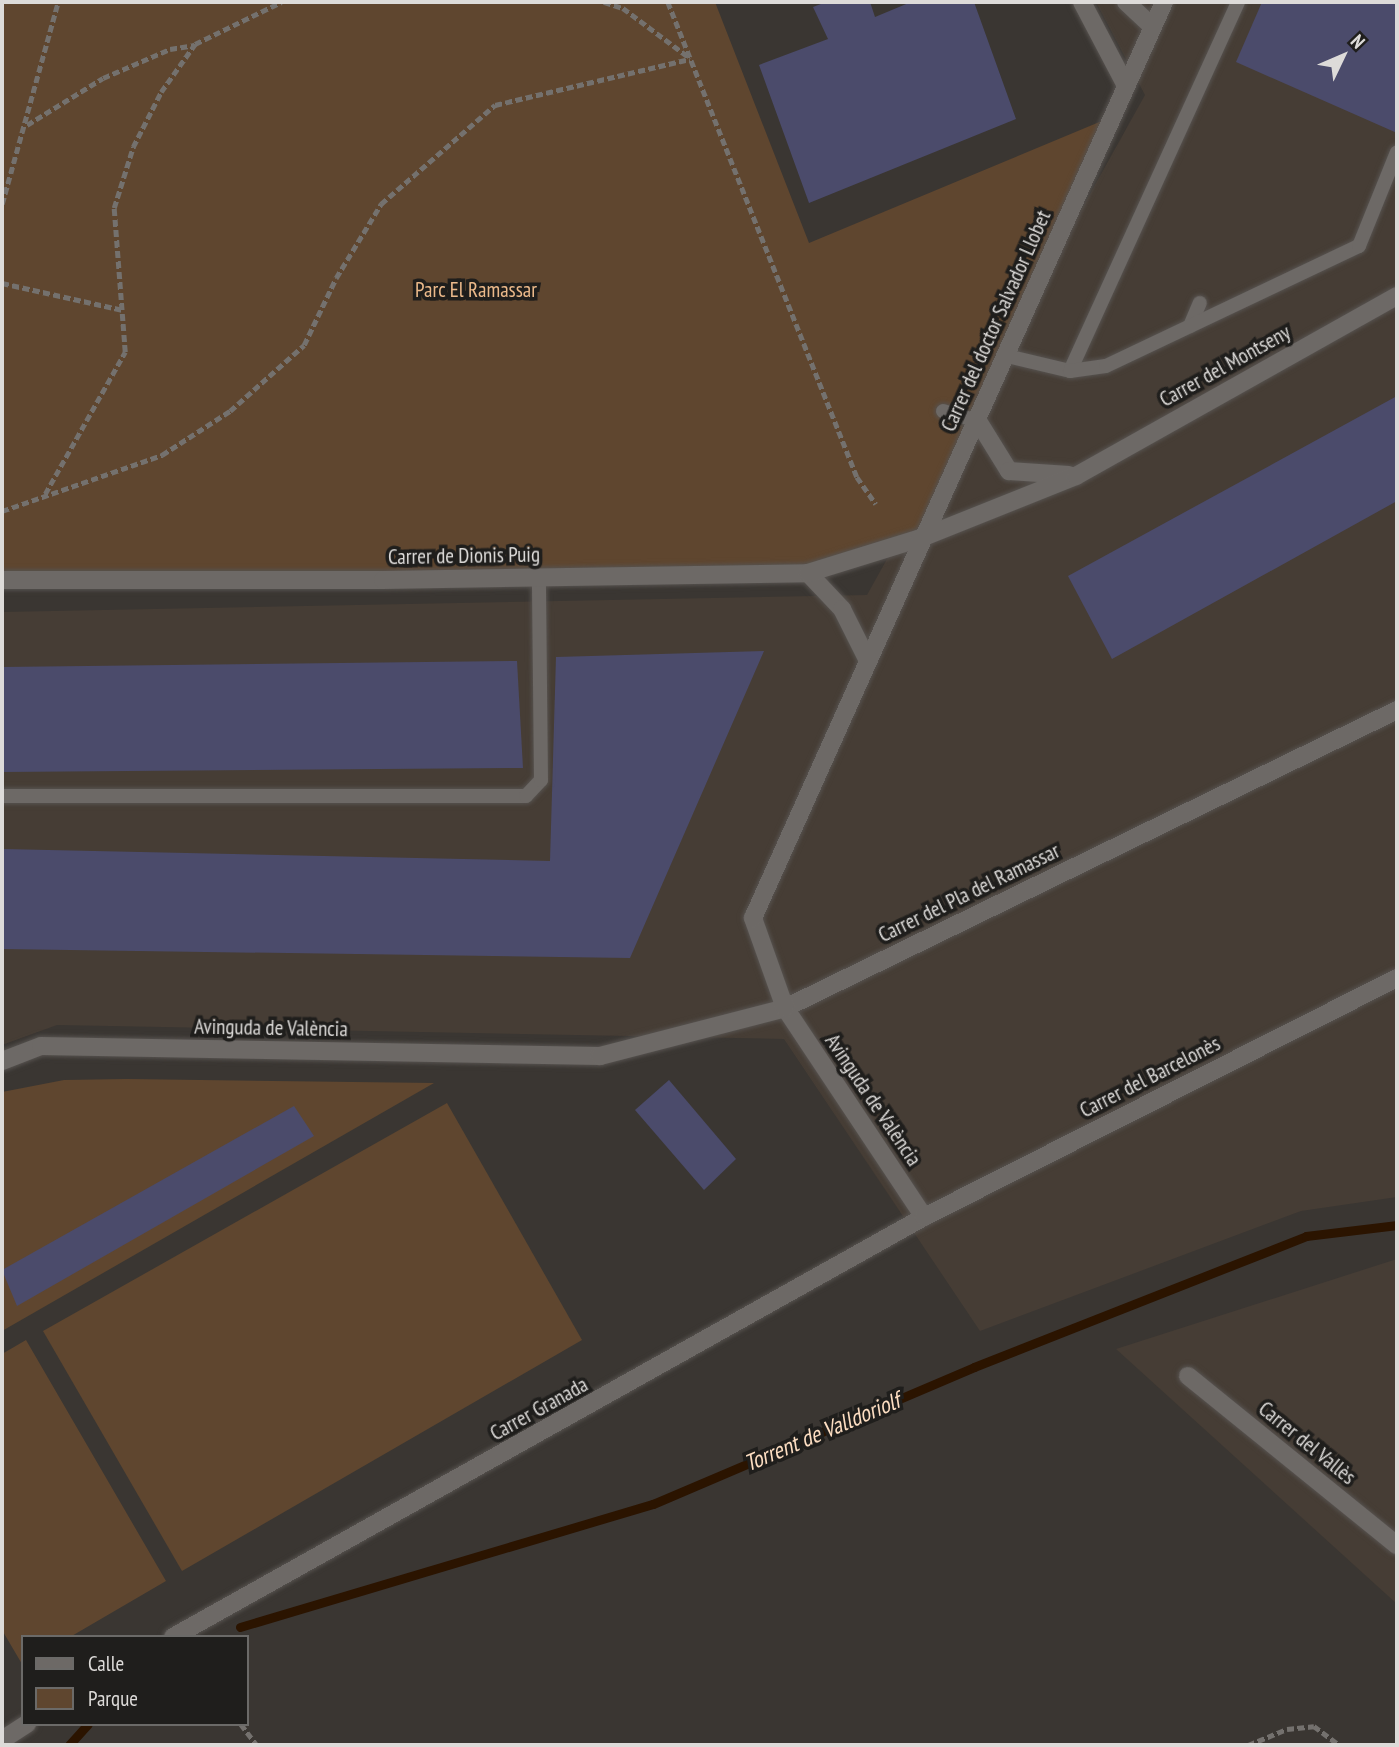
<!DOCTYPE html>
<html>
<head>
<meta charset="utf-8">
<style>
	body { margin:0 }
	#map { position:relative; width:1399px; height:1747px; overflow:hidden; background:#3a3632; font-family:"PT Sans Narrow",sans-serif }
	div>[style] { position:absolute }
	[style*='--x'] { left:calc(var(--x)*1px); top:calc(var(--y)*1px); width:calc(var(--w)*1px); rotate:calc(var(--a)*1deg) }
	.built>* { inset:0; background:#463d35 }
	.green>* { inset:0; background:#5f462f }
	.stream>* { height:9px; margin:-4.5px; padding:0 4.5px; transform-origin:4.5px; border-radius:4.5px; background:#2b1400 }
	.building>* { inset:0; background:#4b4b6b }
	.path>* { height:4.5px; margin-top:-2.25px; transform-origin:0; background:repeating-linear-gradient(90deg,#74716e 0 7px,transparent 0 10.5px) }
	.roads { filter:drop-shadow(0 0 2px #56524f) drop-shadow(0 0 2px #56524f) }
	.lane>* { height:14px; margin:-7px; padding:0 7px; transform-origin:7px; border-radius:7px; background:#6d6966 }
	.street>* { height:18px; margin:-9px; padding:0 9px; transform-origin:9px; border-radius:9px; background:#6d6966 }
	span { translate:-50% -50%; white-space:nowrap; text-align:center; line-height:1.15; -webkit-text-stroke:7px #1f1e1c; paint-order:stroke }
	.park-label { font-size:21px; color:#ebb98a }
	.street-label { font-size:21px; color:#dddbd9 }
	.water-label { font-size:23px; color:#fddec2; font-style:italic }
	.frame { position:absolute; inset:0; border:4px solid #dddbd9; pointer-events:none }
	.legend { position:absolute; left:21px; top:1635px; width:228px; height:91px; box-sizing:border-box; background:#1f1e1c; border:2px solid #6b6a68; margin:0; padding:9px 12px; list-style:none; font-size:21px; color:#dddbd9 }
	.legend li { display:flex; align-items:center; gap:14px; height:35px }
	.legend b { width:35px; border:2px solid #6b6a68 }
	.north { position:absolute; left:1308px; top:21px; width:70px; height:70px; -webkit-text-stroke:5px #1f1e1c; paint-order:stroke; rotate:46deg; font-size:19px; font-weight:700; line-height:28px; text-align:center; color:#dddbd9 }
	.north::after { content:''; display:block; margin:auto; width:24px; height:32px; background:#dddbd9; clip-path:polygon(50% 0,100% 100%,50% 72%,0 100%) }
</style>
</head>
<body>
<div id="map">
	<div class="built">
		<i style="clip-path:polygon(1096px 2px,1397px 2px,1397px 1197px,1301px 1211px,980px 1331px,784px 1039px,57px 1025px,2px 1045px,2px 612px,867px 595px,1145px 95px)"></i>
		<i style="clip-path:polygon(1397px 1259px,1397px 1604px,1116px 1349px)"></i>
	</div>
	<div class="green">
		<i style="clip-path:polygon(2px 2px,715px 2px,809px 243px,1109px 118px,921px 538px,808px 573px,2px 580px)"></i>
		<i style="clip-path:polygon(64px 1080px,127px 1079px,434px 1083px,2px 1331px,2px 1092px)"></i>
		<i style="clip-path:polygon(447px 1103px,582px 1340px,182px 1571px,43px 1331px)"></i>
		<i style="clip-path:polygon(26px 1340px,166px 1581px,70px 1637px,23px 1637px,22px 1664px,2px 1630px,2px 1354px)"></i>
	</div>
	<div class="stream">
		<i style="--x:240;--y:1627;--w:431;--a:-16.6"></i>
		<i style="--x:653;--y:1504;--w:349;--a:-23.1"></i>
		<i style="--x:974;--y:1367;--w:357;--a:-21.5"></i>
		<i style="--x:1306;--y:1236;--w:92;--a:-6.9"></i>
		<i style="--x:69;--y:1745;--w:28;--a:-48"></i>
	</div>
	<div class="building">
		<i style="clip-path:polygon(826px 2px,870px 2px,875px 17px,911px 2px,974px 2px,1016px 119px,809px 203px,759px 65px,828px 39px,813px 7px)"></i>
		<i style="clip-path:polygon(1262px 2px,1397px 2px,1397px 133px,1236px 62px)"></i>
		<i style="clip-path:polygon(1397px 396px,1397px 501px,1112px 659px,1068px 576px)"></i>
		<i style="clip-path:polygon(764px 651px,630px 958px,2px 949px,2px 849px,550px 861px,556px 657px)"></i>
		<i style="clip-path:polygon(517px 661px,523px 768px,2px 772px,2px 667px)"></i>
		<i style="clip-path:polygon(669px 1080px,736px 1159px,704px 1190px,635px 1110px)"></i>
		<i style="clip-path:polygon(294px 1106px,314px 1136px,17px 1306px,2px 1270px)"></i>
	</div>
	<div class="path">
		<i style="--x:604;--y:2;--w:20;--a:18"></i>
		<i style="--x:623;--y:8;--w:84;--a:36.7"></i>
		<i style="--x:668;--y:2;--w:511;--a:68.3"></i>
		<i style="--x:857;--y:477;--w:33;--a:55"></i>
		<i style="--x:27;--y:125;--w:89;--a:-31.7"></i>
		<i style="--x:103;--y:78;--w:73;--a:-23.4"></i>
		<i style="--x:170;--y:49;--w:24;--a:-9"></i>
		<i style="--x:2;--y:204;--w:210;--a:-74.5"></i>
		<i style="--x:2;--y:283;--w:124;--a:12.6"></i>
		<i style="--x:45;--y:494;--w:163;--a:-60.6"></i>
		<i style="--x:125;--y:352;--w:144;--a:-94.4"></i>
		<i style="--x:114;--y:208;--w:64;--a:-72.7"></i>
		<i style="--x:133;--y:147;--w:62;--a:-63"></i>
		<i style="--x:161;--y:92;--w:59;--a:-54.7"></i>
		<i style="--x:195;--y:44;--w:96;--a:-26"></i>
		<i style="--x:2;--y:511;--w:170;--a:-19.3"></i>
		<i style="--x:162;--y:455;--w:81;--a:-32.9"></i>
		<i style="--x:230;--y:411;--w:99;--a:-41.7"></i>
		<i style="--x:304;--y:345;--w:74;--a:-64.5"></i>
		<i style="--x:336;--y:278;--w:87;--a:-58.7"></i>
		<i style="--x:381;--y:204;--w:151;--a:-41"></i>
		<i style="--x:495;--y:105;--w:200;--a:-13.3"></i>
		<i style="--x:241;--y:1724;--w:26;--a:53"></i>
		<i style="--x:1248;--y:1745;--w:42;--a:-22.3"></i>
		<i style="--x:1287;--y:1729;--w:27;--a:-6"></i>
		<i style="--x:1314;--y:1726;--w:31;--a:37"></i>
	</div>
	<div class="roads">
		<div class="lane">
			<i style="--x:1190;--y:326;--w:25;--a:-67"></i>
			<i style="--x:1007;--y:356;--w:65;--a:13.4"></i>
			<i style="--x:1070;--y:371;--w:405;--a:-65.5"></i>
			<i style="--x:1070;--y:371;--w:36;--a:-8"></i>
			<i style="--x:1106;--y:366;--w:280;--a:-25.4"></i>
			<i style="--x:1359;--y:246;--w:101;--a:-68"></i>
			<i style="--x:943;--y:411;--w:36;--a:16"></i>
			<i style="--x:2;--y:796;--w:524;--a:0"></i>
			<i style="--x:526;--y:796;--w:22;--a:-47"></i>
			<i style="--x:541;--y:780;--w:202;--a:-90.6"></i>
		</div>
		<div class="street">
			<i style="--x:1082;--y:2;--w:93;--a:62.3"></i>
			<i style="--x:1126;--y:2;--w:35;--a:43"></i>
			<i style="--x:978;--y:421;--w:59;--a:58.2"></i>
			<i style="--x:1009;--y:471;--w:60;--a:3.8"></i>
			<i style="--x:808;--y:573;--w:50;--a:46.6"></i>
			<i style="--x:842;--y:609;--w:54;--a:63.4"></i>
			<i style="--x:2;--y:580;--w:381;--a:0"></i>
			<i style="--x:383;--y:580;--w:425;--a:-0.9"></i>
			<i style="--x:808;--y:573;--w:118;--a:-17.2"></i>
			<i style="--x:921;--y:538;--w:167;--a:-21.8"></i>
			<i style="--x:1076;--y:476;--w:368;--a:-29.3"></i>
			<i style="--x:2;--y:1061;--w:42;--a:-21"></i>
			<i style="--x:41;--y:1046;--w:559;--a:1.02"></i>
			<i style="--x:600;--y:1056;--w:191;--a:-14.5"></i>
			<i style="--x:785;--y:1008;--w:681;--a:-25.96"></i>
			<i style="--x:924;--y:1217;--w:251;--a:-123.6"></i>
			<i style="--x:785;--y:1008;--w:96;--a:-109.6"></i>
			<i style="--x:753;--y:918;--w:1004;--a:-65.83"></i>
			<i style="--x:1188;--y:1376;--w:269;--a:39"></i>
			<i style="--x:173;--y:1637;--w:860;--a:-29.22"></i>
			<i style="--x:924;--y:1217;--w:530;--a:-26.81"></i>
			<i style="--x:2;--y:1740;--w:30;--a:-33"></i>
		</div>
	</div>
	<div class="park-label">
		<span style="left:476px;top:290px">Parc El Ramassar</span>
	</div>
	<div class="street-label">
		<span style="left:996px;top:321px;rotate:-66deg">Carrer del doctor Salvador Llobet</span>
		<span style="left:1225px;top:366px;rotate:-29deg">Carrer del Montseny</span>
		<span style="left:464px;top:556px;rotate:-1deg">Carrer de Dionis Puig</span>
		<span style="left:969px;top:893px;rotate:-26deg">Carrer del Pla del Ramassar</span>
		<span style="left:271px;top:1028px;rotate:1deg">Avinguda de València</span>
		<span style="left:1150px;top:1077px;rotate:-27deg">Carrer del Barcelonès</span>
		<span style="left:873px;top:1100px;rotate:56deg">Avinguda de València</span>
		<span style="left:539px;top:1409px;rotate:-29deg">Carrer Granada</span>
		<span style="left:1307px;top:1443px;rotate:39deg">Carrer del Vallès</span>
	</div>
	<div class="water-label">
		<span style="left:822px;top:1432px;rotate:-23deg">Torrent de Valldoriolf</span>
	</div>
	<div class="frame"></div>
	<ul class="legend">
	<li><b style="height:9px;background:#6d6966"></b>Calle</li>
	<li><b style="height:19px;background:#5f462f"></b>Parque</li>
	</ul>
	<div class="north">N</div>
</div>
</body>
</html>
